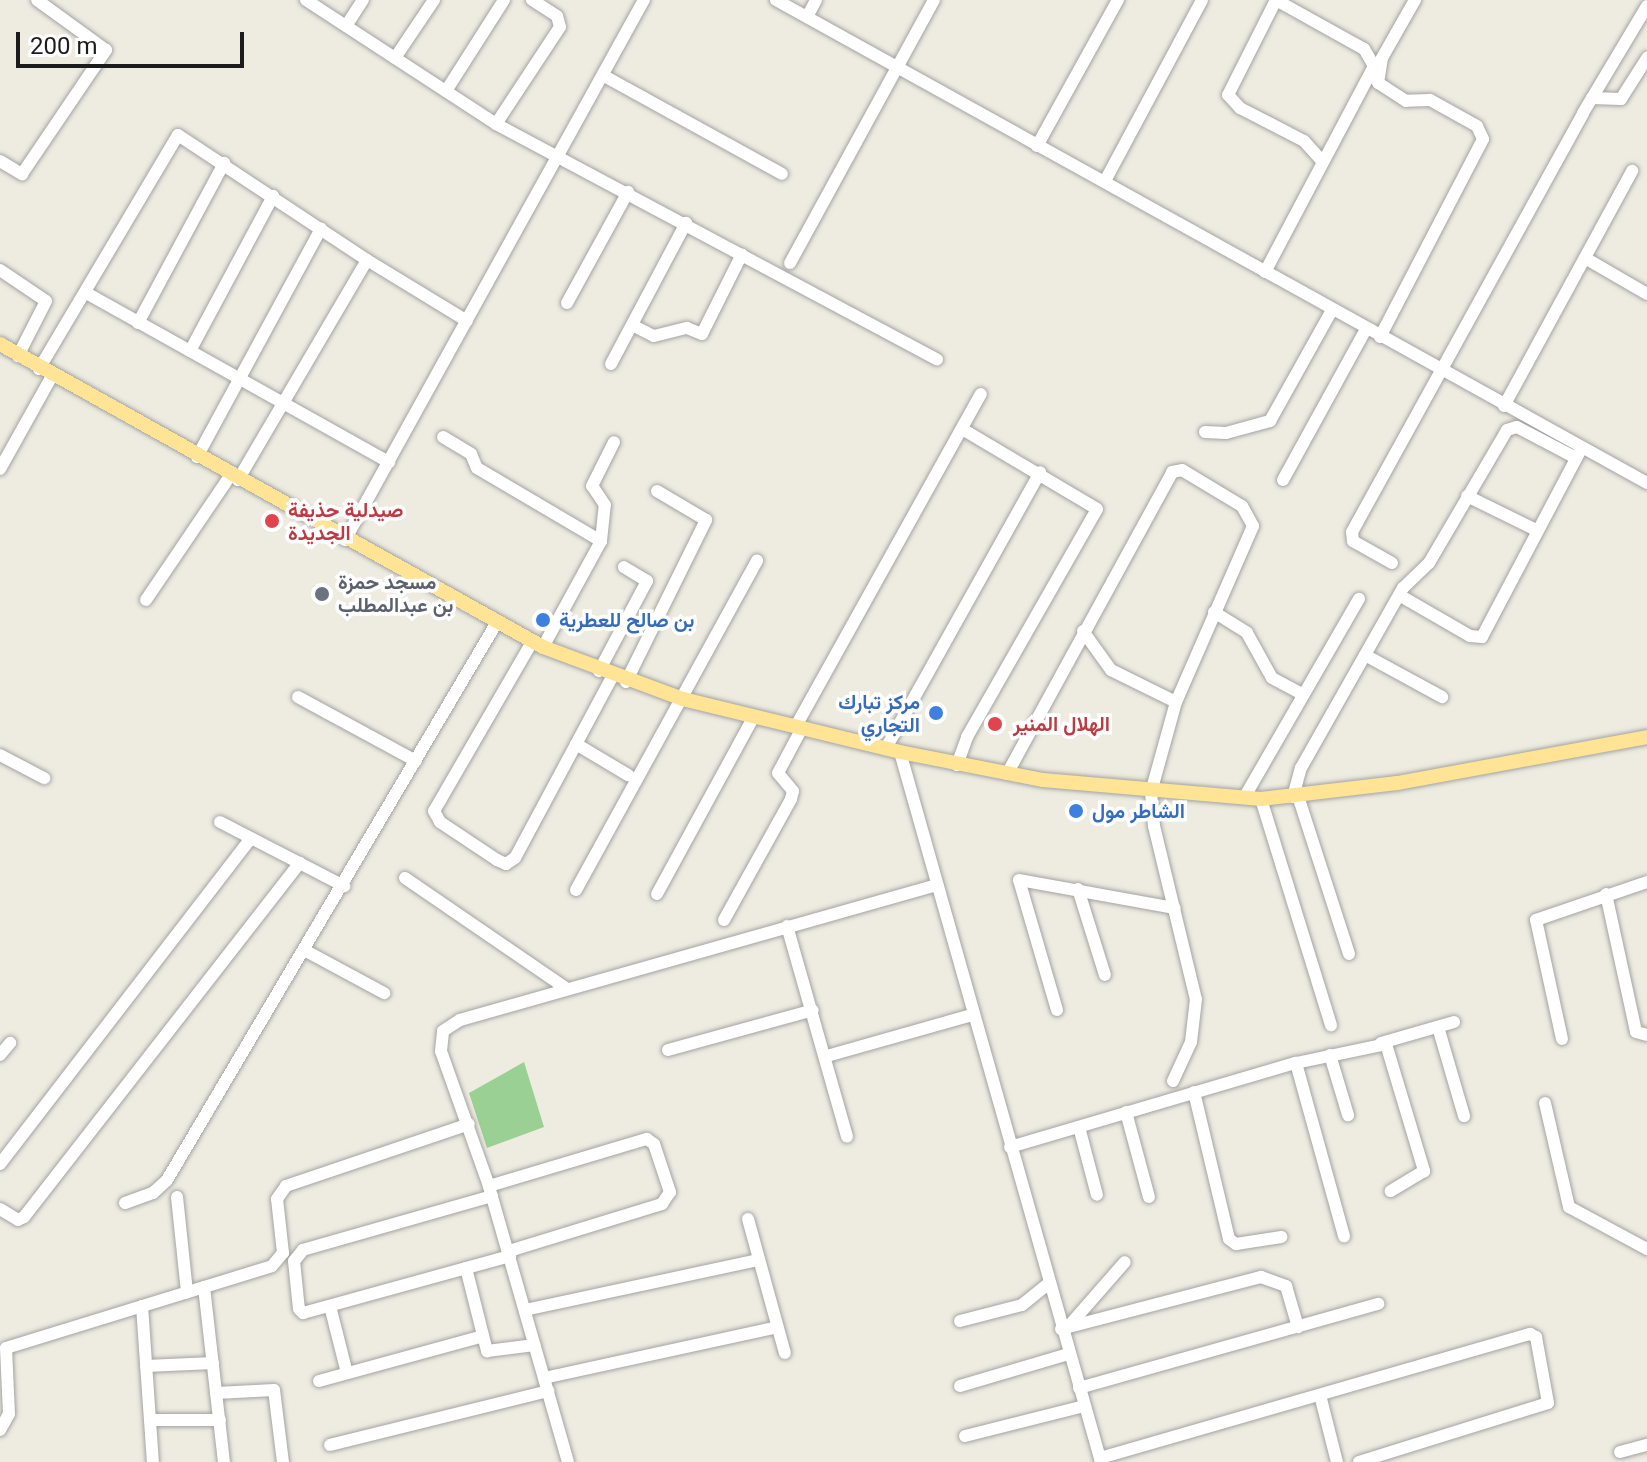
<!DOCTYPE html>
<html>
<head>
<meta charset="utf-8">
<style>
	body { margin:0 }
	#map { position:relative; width:1647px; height:1462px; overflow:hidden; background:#eeece1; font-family:Roboto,Vazirmatn,sans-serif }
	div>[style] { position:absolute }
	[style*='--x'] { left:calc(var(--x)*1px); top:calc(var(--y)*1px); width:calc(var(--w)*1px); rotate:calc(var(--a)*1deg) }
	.forest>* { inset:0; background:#9ad093 }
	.roads { filter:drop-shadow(0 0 2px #a3a3a3) drop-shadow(0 0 2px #a3a3a3) }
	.minor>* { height:12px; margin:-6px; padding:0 6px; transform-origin:6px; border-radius:6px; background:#fff }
	.major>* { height:14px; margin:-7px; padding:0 7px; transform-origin:7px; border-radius:7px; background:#ffe495 }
	.dots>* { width:22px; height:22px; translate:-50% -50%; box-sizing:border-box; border:4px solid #fff; border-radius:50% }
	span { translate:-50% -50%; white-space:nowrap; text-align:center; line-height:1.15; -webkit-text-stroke:7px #fff; paint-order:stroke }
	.health-label { font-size:20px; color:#be3a42; font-weight:700 }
	.left { translate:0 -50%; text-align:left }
	.worship-label { font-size:20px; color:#5b616d; font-weight:700 }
	.shop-label { font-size:20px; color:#366cbe; font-weight:700 }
	.right { translate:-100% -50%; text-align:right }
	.scale { position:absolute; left:16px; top:32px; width:228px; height:36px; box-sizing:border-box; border:4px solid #1c1c1c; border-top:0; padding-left:10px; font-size:24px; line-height:28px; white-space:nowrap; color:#1c1c1c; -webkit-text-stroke:6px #fff; paint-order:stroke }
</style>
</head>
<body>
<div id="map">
	<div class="forest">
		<i style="clip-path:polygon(524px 1062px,544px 1127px,487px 1148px,469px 1093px)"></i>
	</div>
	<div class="roads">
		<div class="minor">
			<i style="--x:306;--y:0;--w:227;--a:33.1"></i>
			<i style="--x:496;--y:124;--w:500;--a:28.1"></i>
			<i style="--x:776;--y:0;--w:996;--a:29.01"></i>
			<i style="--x:1276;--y:0;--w:106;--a:116.8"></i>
			<i style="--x:1228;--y:95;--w:18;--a:47"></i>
			<i style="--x:1240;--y:108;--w:72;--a:27.3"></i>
			<i style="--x:1304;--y:141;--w:28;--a:48"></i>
			<i style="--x:807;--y:17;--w:19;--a:-62"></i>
			<i style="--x:346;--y:26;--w:31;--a:-57"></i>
			<i style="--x:395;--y:58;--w:70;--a:-56.1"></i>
			<i style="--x:604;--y:76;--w:203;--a:28.8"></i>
			<i style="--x:446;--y:91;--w:108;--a:-57.5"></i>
			<i style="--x:1592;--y:98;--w:107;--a:-59.1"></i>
			<i style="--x:496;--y:124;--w:116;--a:-56.6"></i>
			<i style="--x:560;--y:27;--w:11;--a:-105"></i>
			<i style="--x:557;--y:16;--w:30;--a:-147"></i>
			<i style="--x:1037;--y:146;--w:167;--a:-61"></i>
			<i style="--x:0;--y:161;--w:26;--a:31"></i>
			<i style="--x:22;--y:174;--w:150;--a:-55.9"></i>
			<i style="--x:106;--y:50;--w:85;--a:-144.1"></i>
			<i style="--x:1105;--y:181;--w:205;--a:-61.8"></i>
			<i style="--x:1585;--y:258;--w:72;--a:30.1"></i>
			<i style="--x:790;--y:263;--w:300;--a:-61.3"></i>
			<i style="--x:0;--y:270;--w:55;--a:34"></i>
			<i style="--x:46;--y:301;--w:62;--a:117"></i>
			<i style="--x:1265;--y:272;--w:233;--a:-62.1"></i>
			<i style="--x:1374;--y:66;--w:20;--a:-120"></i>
			<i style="--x:1364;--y:49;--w:101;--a:-150.9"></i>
			<i style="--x:88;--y:294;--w:345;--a:29.2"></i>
			<i style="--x:567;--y:303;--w:127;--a:-61.2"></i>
			<i style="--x:138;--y:323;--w:182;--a:-61.7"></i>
			<i style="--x:634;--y:326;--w:22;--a:27"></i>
			<i style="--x:654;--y:336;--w:34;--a:-14"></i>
			<i style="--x:687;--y:328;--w:16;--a:22"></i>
			<i style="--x:702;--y:334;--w:89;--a:-63.4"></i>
			<i style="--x:1380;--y:337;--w:223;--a:-62.5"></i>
			<i style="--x:1483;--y:139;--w:14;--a:-115"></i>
			<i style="--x:1477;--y:126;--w:54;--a:-151"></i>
			<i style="--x:1430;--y:100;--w:24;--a:178"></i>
			<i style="--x:1406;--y:101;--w:33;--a:-147"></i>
			<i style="--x:1378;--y:83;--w:25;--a:-81"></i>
			<i style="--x:1382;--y:58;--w:67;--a:-60.4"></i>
			<i style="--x:190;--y:351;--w:176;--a:-61.8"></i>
			<i style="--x:611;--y:364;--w:160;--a:-62"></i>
			<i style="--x:39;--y:369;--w:272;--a:-59.3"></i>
			<i style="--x:178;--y:135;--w:227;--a:33.5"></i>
			<i style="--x:1504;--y:406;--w:268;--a:-61.4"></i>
			<i style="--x:1205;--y:432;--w:21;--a:3"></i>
			<i style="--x:1226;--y:433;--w:46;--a:-15.3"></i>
			<i style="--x:1270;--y:421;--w:127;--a:-60.8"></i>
			<i style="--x:443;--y:437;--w:33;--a:31"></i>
			<i style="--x:471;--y:454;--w:15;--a:67"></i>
			<i style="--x:477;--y:468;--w:144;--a:30.5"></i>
			<i style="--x:197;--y:457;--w:260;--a:-61.5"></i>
			<i style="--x:0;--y:469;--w:107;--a:-60.8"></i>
			<i style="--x:238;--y:480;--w:255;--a:-59.6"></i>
			<i style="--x:367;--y:260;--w:117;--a:31.4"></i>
			<i style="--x:1283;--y:480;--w:172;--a:-61.2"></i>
			<i style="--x:1467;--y:496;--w:77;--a:26.2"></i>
			<i style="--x:345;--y:540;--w:617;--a:-61.03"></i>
			<i style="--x:1392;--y:563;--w:45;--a:-150.6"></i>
			<i style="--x:1353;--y:541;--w:9;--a:-96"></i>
			<i style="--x:1352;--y:532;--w:478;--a:-61.1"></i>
			<i style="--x:1583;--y:113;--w:17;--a:-59"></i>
			<i style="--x:1592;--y:98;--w:29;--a:2"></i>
			<i style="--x:1621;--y:99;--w:49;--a:-57.6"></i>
			<i style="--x:1399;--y:595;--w:82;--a:30"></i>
			<i style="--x:1470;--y:636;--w:12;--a:5"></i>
			<i style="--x:1482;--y:637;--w:210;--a:-62.2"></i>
			<i style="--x:146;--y:600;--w:150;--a:-55.9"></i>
			<i style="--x:1214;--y:612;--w:39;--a:32"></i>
			<i style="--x:1247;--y:633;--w:51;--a:60.9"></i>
			<i style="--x:1272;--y:678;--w:34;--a:28"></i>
			<i style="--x:1083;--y:631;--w:48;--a:54.3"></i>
			<i style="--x:1111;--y:670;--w:72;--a:26.2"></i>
			<i style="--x:532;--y:642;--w:195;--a:120.1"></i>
			<i style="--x:434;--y:811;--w:13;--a:61"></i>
			<i style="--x:440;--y:822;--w:69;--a:33.7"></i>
			<i style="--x:497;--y:860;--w:10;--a:24"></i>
			<i style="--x:506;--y:864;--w:11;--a:-34"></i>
			<i style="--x:515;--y:858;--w:205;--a:-61.8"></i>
			<i style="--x:543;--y:647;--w:121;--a:-61.3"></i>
			<i style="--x:601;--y:541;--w:36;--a:-84"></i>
			<i style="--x:605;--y:505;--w:23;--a:-124"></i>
			<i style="--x:592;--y:486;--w:49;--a:-63.4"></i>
			<i style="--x:1365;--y:655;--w:88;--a:28.6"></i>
			<i style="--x:599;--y:671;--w:102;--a:-61.9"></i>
			<i style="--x:647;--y:581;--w:27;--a:-149"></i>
			<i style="--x:626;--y:682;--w:181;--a:-63.7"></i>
			<i style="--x:706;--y:520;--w:57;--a:-149.4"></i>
			<i style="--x:298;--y:697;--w:134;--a:28.5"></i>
			<i style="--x:796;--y:726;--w:380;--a:-60.9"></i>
			<i style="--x:576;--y:744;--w:61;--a:30.8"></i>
			<i style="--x:886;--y:748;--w:316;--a:-60.8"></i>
			<i style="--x:900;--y:752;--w:738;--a:74.19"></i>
			<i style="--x:0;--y:755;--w:50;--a:27.6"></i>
			<i style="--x:957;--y:765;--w:30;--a:-70"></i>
			<i style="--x:967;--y:737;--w:262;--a:-60.3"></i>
			<i style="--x:1097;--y:509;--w:157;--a:-149.3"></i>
			<i style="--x:1007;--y:774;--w:344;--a:-61.3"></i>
			<i style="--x:1172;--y:472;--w:10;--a:-11"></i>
			<i style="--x:1182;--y:470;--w:70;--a:31"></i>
			<i style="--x:1242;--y:506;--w:23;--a:61"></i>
			<i style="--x:1253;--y:526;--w:192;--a:113.6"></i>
			<i style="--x:1176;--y:702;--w:93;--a:105.5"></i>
			<i style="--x:1151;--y:792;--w:34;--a:85"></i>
			<i style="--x:1154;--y:826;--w:178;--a:76.4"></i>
			<i style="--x:1196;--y:999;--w:43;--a:96.6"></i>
			<i style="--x:1191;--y:1042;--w:43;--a:114.8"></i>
			<i style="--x:1298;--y:796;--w:166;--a:72.1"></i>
			<i style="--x:1293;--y:797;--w:30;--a:-75"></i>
			<i style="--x:1301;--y:768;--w:207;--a:-60.5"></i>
			<i style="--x:1403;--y:588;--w:36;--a:-44"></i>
			<i style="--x:1429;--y:563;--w:154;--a:-59.6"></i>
			<i style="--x:1507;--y:430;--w:10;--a:-17"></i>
			<i style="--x:1517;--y:427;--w:67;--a:27.7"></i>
			<i style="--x:1244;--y:798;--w:230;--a:-60"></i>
			<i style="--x:1261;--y:799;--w:237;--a:72.8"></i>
			<i style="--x:220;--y:822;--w:140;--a:27.3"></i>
			<i style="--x:405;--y:878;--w:196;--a:34.4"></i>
			<i style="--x:1078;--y:889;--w:90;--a:72.6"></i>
			<i style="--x:576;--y:890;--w:376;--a:-61.2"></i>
			<i style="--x:657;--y:894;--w:203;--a:-61.4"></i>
			<i style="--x:1606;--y:894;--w:141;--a:77.7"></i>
			<i style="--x:1636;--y:1032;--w:11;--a:15"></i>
			<i style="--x:724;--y:920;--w:138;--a:-61"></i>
			<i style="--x:791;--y:799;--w:8;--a:-76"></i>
			<i style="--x:793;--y:791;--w:23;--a:-130"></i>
			<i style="--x:778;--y:773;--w:51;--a:-61.9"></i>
			<i style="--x:787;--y:926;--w:219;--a:74.1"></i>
			<i style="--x:306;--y:951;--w:89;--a:28.3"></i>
			<i style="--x:1057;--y:1010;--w:135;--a:-106.3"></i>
			<i style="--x:1019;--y:880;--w:158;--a:10.2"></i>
			<i style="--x:1438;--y:1027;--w:93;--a:73.7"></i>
			<i style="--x:1562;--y:1039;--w:122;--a:-102.3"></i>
			<i style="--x:1536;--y:920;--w:117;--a:-18.9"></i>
			<i style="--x:1381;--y:1043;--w:76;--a:-16"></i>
			<i style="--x:668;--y:1050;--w:150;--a:-15.4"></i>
			<i style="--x:0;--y:1055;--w:16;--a:-50"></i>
			<i style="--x:1330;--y:1055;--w:63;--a:73.3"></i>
			<i style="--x:827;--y:1056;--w:151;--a:-15.8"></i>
			<i style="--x:1296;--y:1063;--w:180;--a:74.5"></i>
			<i style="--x:1194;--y:1092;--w:151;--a:76.6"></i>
			<i style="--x:1229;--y:1239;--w:9;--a:36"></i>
			<i style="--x:1236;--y:1244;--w:46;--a:-8.8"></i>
			<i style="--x:1545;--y:1103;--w:107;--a:77"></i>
			<i style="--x:1569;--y:1207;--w:89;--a:28.3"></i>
			<i style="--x:1126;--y:1112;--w:88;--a:74.9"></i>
			<i style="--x:1079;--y:1127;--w:70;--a:75.2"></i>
			<i style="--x:1010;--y:1147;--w:298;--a:-16.4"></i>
			<i style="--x:1296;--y:1063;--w:92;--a:-11.9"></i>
			<i style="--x:1386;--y:1044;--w:133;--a:73.3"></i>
			<i style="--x:1424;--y:1171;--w:39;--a:149"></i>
			<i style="--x:0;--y:1164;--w:411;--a:-52.4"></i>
			<i style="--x:489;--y:1186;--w:165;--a:-16.6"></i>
			<i style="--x:647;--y:1139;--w:9;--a:36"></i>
			<i style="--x:654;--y:1144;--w:51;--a:71.6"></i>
			<i style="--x:670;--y:1192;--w:14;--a:124"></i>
			<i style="--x:662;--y:1204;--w:160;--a:162.9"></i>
			<i style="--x:492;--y:1196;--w:197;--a:164.1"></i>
			<i style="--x:303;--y:1250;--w:14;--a:129"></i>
			<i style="--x:294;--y:1261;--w:48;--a:84.1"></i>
			<i style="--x:299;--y:1309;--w:6;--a:45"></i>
			<i style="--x:303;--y:1313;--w:215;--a:-15.4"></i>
			<i style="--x:177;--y:1197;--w:96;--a:84"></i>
			<i style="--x:125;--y:1203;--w:30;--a:-20"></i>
			<i style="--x:153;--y:1193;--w:19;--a:-43"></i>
			<i style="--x:167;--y:1180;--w:646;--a:-59.39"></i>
			<i style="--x:0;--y:1209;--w:21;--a:31"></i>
			<i style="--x:18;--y:1220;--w:7;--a:-27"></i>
			<i style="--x:24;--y:1217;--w:449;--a:-52.1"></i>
			<i style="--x:748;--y:1219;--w:139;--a:74.6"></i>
			<i style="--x:466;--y:1268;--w:86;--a:75.8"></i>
			<i style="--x:487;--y:1351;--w:48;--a:-7.1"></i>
			<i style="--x:204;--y:1287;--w:176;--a:83.5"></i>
			<i style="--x:142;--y:1306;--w:156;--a:86"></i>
			<i style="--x:330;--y:1306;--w:69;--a:75.8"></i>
			<i style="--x:525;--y:1310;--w:239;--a:-12.1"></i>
			<i style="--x:960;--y:1321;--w:64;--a:-14.5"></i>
			<i style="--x:1022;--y:1305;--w:33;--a:-39"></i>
			<i style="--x:1068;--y:1327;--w:86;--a:-48.8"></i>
			<i style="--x:1061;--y:1329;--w:207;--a:-14.6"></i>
			<i style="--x:1261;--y:1277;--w:27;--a:20"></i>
			<i style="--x:1286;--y:1286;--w:43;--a:73.7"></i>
			<i style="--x:146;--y:1366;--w:67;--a:-2.6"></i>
			<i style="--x:544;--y:1378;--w:239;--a:-12.3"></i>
			<i style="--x:319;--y:1381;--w:170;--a:-15.3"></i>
			<i style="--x:960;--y:1386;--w:113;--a:-16.5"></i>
			<i style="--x:1079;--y:1388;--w:311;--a:-15.7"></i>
			<i style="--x:216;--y:1393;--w:58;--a:-3"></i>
			<i style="--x:274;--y:1390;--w:73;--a:82.9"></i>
			<i style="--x:1320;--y:1395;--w:69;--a:75.8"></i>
			<i style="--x:150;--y:1420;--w:70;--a:0"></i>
			<i style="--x:0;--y:1430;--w:18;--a:-61"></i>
			<i style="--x:9;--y:1414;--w:66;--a:-92.6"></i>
			<i style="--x:6;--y:1348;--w:278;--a:-17.1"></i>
			<i style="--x:272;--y:1266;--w:17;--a:-50"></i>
			<i style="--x:283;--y:1253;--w:54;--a:-96.3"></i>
			<i style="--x:277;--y:1199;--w:16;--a:-55"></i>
			<i style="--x:286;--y:1186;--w:193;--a:-18.7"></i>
			<i style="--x:965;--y:1436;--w:123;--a:-14.1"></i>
			<i style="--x:330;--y:1445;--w:225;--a:-13.9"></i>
			<i style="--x:1620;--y:1452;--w:28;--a:-15"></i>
			<i style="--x:1100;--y:1458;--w:448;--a:-16.1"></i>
			<i style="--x:1530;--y:1334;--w:7;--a:27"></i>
			<i style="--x:1536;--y:1337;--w:67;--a:79.7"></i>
			<i style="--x:1548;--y:1403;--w:198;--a:162.7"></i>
			<i style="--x:568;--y:1462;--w:287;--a:-106"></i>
			<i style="--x:489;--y:1186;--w:143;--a:-109.6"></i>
			<i style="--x:441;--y:1051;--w:20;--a:-84"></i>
			<i style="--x:443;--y:1031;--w:20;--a:-33"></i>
			<i style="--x:460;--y:1020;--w:496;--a:-15.8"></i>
		</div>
		<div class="major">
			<i style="--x:0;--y:344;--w:622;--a:29.16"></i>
			<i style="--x:543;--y:647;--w:149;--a:20.4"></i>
			<i style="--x:683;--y:699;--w:223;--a:13.7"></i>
			<i style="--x:900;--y:752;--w:146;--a:11.1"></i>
			<i style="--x:1043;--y:780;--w:219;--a:5"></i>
			<i style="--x:1261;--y:799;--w:137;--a:-6.7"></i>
			<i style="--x:1397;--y:783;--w:254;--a:-10.4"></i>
		</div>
	</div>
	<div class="dots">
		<i style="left:272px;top:521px;background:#e0444e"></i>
		<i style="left:322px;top:594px;background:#6b7280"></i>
		<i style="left:543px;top:620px;background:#3f7fe0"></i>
		<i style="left:936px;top:713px;background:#3f7fe0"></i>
		<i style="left:995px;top:724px;background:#e0444e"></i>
		<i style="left:1076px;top:811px;background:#3f7fe0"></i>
	</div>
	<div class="health-label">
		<span class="left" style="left:288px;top:522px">صيدلية حذيفة<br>الجديدة</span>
		<span class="left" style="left:1013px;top:724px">الهلال المنير</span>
	</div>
	<div class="worship-label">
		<span class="left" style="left:338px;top:594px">مسجد حمزة<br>بن عبدالمطلب</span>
	</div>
	<div class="shop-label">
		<span class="left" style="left:559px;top:620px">بن صالح للعطرية</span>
		<span class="right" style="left:920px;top:714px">مركز تبارك<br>التجاري</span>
		<span class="left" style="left:1092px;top:811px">الشاطر مول</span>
	</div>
	<div class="scale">200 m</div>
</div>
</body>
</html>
